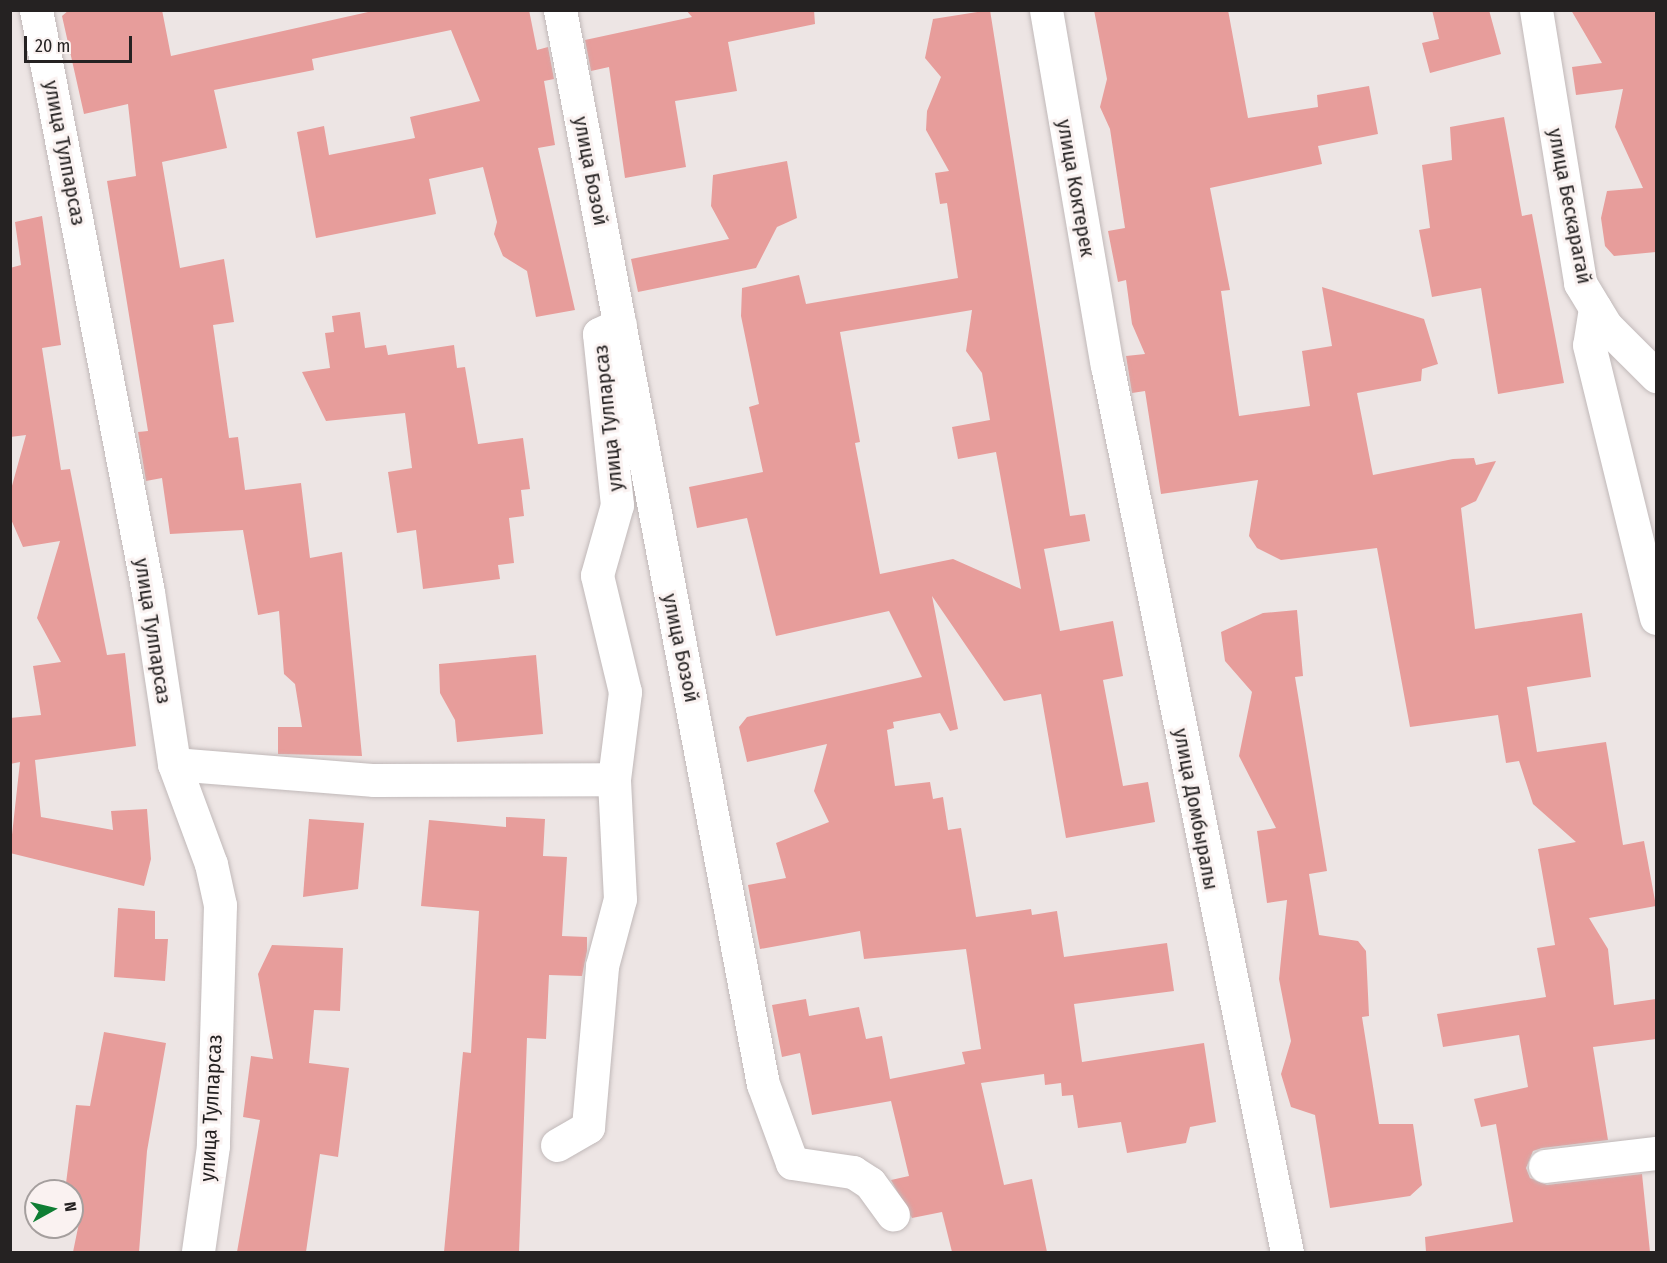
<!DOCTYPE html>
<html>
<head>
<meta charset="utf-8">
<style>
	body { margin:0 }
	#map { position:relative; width:1667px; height:1263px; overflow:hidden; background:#ede5e4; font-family:"Fira Sans Condensed",sans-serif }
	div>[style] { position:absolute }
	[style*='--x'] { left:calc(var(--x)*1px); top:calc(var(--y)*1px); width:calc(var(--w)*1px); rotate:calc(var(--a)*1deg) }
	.building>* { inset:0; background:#e79d9b }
	.roads { filter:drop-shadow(0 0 2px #c1b9b9) drop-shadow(0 0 2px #c1b9b9) }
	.minor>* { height:33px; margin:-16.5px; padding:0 16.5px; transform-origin:16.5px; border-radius:16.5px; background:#fff }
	span { translate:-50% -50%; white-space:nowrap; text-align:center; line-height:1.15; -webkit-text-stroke:6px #faf2f1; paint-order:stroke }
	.street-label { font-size:21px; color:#252222 }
	.frame { position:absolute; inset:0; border:12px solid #252222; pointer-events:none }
	.north { position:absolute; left:24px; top:1179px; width:60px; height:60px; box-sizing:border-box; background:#faf2f1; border:2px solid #a59f9e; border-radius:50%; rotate:82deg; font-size:16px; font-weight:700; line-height:24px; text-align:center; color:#252222 }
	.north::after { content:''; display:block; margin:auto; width:21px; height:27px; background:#0f7e34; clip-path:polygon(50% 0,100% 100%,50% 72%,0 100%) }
	.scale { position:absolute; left:24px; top:36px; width:108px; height:27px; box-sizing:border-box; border:3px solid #252222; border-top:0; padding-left:8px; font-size:18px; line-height:21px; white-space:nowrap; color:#252222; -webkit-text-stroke:4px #faf2f1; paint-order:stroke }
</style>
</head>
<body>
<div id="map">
	<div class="building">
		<i style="clip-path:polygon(69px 10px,162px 10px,171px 56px,377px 10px,529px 10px,537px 50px,548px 47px,554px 79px,544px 81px,555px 145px,538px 148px,575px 310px,536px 317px,527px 271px,503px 256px,494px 234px,497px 222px,483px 167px,429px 179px,436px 214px,316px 238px,297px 132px,324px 126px,329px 155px,415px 138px,410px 117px,480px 101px,451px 30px,312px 59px,314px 70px,214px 90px,227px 148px,162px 162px,180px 268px,224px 259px,234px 322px,213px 325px,229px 438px,238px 437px,245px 490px,301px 483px,310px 558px,342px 552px,362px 756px,278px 754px,278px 727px,302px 727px,295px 684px,284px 674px,279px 611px,258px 615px,243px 530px,170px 534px,162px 478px,146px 481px,138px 432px,148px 431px,107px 181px,136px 176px,128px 104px,84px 114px,62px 16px)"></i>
		<i style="clip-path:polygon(686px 10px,814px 10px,815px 24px,728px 42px,737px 91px,675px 101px,686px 167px,625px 178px,609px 67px,591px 71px,585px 40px,692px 17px)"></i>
		<i style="clip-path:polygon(evenodd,990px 10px,1070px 516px,1085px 514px,1090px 541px,1044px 549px,1060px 631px,1113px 621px,1123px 676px,1103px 680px,1123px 786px,1148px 782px,1155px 822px,1066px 838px,1041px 694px,1004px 701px,932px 596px,958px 729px,950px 731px,940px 713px,893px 722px,894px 728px,887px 730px,895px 786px,930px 782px,933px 799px,943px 797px,948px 830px,961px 828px,976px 917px,1031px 909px,1032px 915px,1057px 911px,1064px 957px,1167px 943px,1174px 991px,1074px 1004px,1082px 1062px,1204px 1043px,1216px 1122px,1190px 1127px,1186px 1143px,1127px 1153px,1121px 1122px,1078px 1128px,1073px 1095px,1062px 1096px,1061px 1083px,1045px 1085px,1044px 1074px,981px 1083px,1004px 1185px,1032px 1179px,1047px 1252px,952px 1252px,942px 1212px,912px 1218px,891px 1180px,909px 1176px,891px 1101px,812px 1115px,800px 1053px,782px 1057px,772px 1005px,806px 999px,809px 1016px,859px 1007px,866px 1039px,882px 1036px,890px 1079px,965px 1064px,962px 1052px,981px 1049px,966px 949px,864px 959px,860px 931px,760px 949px,748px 885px,786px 878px,776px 843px,829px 822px,814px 791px,827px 744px,747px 762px,739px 727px,747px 717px,922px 677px,889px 611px,776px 636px,747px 518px,697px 528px,689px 487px,763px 472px,749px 407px,759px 404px,741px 316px,742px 288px,799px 275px,806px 304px,958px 278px,947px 203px,940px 204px,935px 173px,949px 171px,926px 130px,927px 111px,941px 77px,925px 58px,933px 19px,990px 10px,972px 310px,966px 351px,982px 373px,990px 420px,952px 427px,958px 459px,996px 452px,1021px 589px,953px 559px,880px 574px,855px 443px,860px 442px,840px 332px,972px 310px)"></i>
		<i style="clip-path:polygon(1094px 10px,1228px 10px,1248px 118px,1318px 107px,1317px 95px,1369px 86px,1378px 134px,1318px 146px,1322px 164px,1210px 188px,1230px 290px,1221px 291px,1239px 416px,1310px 406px,1302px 351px,1332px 346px,1322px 287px,1424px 319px,1438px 364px,1422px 369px,1421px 381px,1357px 393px,1373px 475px,1453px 459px,1474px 458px,1476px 465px,1496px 461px,1476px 501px,1461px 508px,1475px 629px,1582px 613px,1591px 677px,1527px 687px,1537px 752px,1606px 742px,1623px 845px,1644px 841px,1656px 906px,1589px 918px,1608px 949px,1614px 1005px,1656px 999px,1656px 1039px,1593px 1047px,1608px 1140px,1542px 1148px,1533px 1151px,1526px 1168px,1530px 1178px,1547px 1185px,1642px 1174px,1650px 1252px,1426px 1252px,1425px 1237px,1513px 1222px,1496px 1124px,1481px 1127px,1474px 1099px,1528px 1087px,1519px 1035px,1443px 1047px,1437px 1014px,1546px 997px,1537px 948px,1555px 945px,1538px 849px,1576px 842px,1533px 804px,1519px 761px,1506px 763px,1498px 715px,1410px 727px,1377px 548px,1281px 560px,1257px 548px,1249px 536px,1258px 480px,1161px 494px,1145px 391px,1132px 393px,1126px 356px,1145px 354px,1132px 324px,1126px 280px,1118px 282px,1108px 231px,1125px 228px,1110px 129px,1100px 107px,1107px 79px)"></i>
		<i style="clip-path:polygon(1432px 10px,1489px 10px,1501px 54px,1430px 73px,1422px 43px,1439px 39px)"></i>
		<i style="clip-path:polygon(1571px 10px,1656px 10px,1656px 252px,1614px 256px,1605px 246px,1601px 218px,1607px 191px,1643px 188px,1615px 127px,1623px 89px,1576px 95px,1572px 67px,1602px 63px)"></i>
		<i style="clip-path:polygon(1504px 117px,1522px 216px,1532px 214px,1564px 383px,1498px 394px,1481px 288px,1432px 297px,1419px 230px,1430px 228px,1422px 165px,1452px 160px,1450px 127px)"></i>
		<i style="clip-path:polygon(787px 161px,797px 218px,777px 227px,756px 268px,638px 292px,631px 259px,729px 239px,711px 206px,713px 175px)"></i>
		<i style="clip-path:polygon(42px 216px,61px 345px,42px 348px,61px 470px,70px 469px,107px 655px,125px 653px,136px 746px,35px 760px,41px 817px,113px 830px,111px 811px,147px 809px,151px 859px,144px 886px,10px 853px,20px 762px,10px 764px,10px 718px,41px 715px,33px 666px,61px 662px,37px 618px,60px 541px,23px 547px,10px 517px,10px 493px,26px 435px,10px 437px,10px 268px,21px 265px,15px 222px)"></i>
		<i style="clip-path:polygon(360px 312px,365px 348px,386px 345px,388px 355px,454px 345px,457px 368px,465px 367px,478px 444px,523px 438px,530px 489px,521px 490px,524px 516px,509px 518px,514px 563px,498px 565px,500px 579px,423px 589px,416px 530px,397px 533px,388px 472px,412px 468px,405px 413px,326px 421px,302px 372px,330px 368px,325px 333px,334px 332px,332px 316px)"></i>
		<i style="clip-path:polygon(1297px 610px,1303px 676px,1295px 677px,1327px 871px,1309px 874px,1319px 935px,1358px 941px,1366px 951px,1369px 1016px,1362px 1017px,1379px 1124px,1413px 1124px,1422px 1185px,1410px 1196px,1330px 1208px,1315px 1115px,1291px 1107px,1281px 1074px,1291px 1041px,1279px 979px,1287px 900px,1267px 903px,1257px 831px,1276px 828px,1239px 756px,1252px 692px,1225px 661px,1221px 632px,1263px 613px)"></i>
		<i style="clip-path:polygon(536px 655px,543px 734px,457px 742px,455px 720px,440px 693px,439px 664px)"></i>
		<i style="clip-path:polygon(506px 817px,545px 819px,543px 856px,567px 857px,562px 936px,587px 937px,587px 951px,582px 976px,549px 975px,546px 1039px,527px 1038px,519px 1252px,444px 1252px,463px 1052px,471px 1053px,479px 911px,421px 906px,429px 820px,506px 827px)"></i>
		<i style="clip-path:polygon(309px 819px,364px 823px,358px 889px,303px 897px)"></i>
		<i style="clip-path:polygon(118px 908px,155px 911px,155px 939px,168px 939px,165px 981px,114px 977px)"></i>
		<i style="clip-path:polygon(272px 945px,343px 948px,340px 1011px,314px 1010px,309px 1063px,349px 1068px,338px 1157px,320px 1154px,306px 1252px,237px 1252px,260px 1120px,243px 1117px,251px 1056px,273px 1059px,258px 974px)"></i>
		<i style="clip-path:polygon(104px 1032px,166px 1043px,147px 1151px,139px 1252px,73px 1252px,80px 1218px,72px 1217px,72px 1191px,65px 1191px,76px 1105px,90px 1106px)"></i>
	</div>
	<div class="roads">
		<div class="minor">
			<i style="--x:36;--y:10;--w:593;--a:79.11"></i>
			<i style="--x:148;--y:592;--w:174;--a:81.4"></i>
			<i style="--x:174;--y:764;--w:107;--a:69.7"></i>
			<i style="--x:211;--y:864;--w:42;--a:77.6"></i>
			<i style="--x:220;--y:905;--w:241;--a:91.7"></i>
			<i style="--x:213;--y:1146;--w:107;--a:98.1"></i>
			<i style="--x:560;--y:10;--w:1093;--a:79.3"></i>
			<i style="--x:763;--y:1084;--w:84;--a:69.8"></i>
			<i style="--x:792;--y:1163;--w:62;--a:8.4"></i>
			<i style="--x:853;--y:1172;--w:20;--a:33"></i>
			<i style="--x:870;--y:1183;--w:39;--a:54"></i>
			<i style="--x:1046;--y:10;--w:360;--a:80.3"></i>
			<i style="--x:1107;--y:365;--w:905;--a:78.53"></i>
			<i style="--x:1536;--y:10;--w:277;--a:80.8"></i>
			<i style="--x:1580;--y:283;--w:50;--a:58.8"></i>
			<i style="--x:1606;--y:326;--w:71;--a:45"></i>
			<i style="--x:1595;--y:308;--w:37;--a:99"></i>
			<i style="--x:1589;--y:345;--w:281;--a:76.2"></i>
			<i style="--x:174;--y:764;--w:201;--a:4.6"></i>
			<i style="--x:374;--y:780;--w:240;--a:-0.2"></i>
			<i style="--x:557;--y:1145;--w:36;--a:-30"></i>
			<i style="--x:588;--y:1127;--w:162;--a:-85"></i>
			<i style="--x:602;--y:966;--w:69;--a:-75"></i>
			<i style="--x:620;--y:899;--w:120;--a:-92.9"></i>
			<i style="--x:614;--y:779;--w:88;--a:-82.8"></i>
			<i style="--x:625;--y:692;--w:120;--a:-103.5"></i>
			<i style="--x:597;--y:575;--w:73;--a:-74.1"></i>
			<i style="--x:617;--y:505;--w:172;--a:-96"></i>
			<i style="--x:599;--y:334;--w:23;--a:-25"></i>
			<i style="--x:1545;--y:1166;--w:112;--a:-6.7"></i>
		</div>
	</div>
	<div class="street-label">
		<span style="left:65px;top:153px;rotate:79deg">улица Тулпарсаз</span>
		<span style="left:591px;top:171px;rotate:79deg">улица Бозой</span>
		<span style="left:1076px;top:188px;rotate:80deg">улица Коктерек</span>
		<span style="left:1570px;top:206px;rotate:79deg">улица Бескарагай</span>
		<span style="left:608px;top:418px;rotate:-96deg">улица Тулпарсаз</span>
		<span style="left:153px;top:631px;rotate:81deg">улица Тулпарсаз</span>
		<span style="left:681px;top:648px;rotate:78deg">улица Бозой</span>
		<span style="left:1196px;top:809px;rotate:79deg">улица Домбыралы</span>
		<span style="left:211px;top:1108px;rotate:-87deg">улица Тулпарсаз</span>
	</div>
	<div class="frame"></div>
	<div class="north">N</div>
	<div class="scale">20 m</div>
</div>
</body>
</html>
